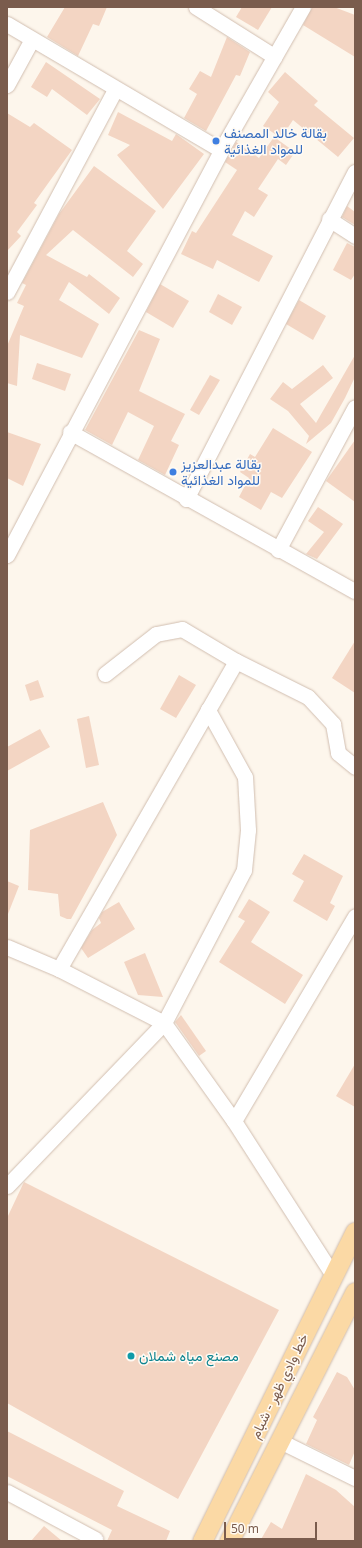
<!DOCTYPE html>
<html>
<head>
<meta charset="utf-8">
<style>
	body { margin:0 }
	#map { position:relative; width:362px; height:1548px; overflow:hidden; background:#fdf6ec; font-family:"Noto Sans",Vazirmatn,sans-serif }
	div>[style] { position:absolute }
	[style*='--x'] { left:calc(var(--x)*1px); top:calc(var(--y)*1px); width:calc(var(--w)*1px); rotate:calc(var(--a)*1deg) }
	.building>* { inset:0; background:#f3d5c3 }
	.roads { filter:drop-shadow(0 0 1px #d1beb0) drop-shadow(0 0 1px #d1beb0) }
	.minor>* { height:15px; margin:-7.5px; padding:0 7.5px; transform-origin:7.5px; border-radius:7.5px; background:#fff }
	.major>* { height:19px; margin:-9.5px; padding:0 9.5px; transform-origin:9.5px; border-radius:9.5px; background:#fbd9a5 }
	.dots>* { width:11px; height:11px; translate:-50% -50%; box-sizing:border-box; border:2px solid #fffaf3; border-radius:50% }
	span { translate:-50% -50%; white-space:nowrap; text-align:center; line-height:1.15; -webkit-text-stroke:3px #fffaf3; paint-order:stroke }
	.shop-label { font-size:14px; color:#366cbe }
	.left { translate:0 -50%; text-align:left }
	.culture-label { font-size:14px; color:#0d838f }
	.street-label { font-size:14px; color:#7a5c4d }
	.frame { position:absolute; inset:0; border:8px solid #7a5c4d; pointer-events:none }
	.scale { position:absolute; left:224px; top:1522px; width:93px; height:18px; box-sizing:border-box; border:2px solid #7a5c4d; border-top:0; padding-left:5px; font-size:12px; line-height:14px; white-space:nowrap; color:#7a5c4d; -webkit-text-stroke:3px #fffaf3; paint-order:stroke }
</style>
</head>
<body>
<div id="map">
	<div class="building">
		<i style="clip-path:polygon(65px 7px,107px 7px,99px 26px,93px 24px,78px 56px,47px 37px)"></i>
		<i style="clip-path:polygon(242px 7px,272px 7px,258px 30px,236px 17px)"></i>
		<i style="clip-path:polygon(312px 7px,334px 7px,355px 15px,355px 57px,303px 25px)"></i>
		<i style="clip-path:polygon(227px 37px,250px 52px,240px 76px,236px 75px,206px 131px,184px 118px,197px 94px,189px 89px,200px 71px,211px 77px)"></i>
		<i style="clip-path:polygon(46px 62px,100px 99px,87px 115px,52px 89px,47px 97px,31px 87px)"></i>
		<i style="clip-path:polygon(285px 72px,318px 101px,314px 105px,354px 138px,338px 157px,293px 120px,281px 138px,263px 126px,279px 102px,268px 92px)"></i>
		<i style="clip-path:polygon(118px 112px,172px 141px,176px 134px,204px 154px,163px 209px,117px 155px,130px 145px,108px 135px)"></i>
		<i style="clip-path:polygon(7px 113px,30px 127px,34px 123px,72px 150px,34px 203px,37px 205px,17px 232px,21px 236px,7px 251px)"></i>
		<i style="clip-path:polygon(274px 137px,295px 152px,286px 165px,278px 159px,258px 189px,268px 195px,254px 217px,245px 211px,232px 235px,273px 256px,259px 282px,217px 260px,213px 269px,181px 254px,192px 231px,196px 233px,237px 170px,225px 162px,236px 142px,259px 158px)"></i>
		<i style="clip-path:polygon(94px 166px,156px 211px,127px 251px,143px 264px,133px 277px,73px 230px,46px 255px,87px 277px,89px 274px,120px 298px,109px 314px,69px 282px,59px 300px,99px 324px,82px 358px,20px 335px,17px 386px,7px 383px,7px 346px,24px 306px,17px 303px,26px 285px,22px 283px,59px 214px)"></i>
		<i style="clip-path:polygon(347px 206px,355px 212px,355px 225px,342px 217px)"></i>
		<i style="clip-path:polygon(347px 243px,355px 247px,355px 274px,351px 280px,333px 270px)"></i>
		<i style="clip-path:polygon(160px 284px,189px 301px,173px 328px,146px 312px)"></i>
		<i style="clip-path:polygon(218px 294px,242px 307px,232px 325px,209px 312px)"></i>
		<i style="clip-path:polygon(299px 300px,326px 316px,313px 340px,286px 324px)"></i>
		<i style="clip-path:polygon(139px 330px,160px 339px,139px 391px,185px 414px,171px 441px,179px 445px,165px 475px,138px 460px,154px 426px,128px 412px,112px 445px,85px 430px)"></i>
		<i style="clip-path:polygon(355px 355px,355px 377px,345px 398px,331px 423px,306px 444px,309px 436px,288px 411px,270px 399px,283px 382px,292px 389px,323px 365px,333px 378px,300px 404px,316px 423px)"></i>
		<i style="clip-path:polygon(37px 363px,71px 374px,65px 391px,32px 379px)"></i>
		<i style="clip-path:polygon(210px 375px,220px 380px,199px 415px,190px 410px)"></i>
		<i style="clip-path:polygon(273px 428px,312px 452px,282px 498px,271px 492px,261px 510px,239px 497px,249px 478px,240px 472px,250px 454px,255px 457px)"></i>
		<i style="clip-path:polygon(7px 432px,41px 444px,23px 486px,7px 478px)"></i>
		<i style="clip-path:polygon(355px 440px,355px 502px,326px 481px)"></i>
		<i style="clip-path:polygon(318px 507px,343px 524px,317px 559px,306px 554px,324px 532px,308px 521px)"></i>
		<i style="clip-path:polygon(355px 641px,355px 693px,332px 678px)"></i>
		<i style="clip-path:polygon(179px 675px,196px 685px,176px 718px,160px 709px)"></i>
		<i style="clip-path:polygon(38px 680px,44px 697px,30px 701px,25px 685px)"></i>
		<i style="clip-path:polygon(89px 716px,99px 765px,86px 768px,77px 719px)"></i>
		<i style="clip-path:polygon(40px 729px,50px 747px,7px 771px,7px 747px)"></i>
		<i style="clip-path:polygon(103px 802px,117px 835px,71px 919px,67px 919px,60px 916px,58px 894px,28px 890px,30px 830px)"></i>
		<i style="clip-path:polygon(304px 854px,343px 876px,330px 903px,335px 906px,327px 921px,293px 901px,304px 881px,292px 874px)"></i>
		<i style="clip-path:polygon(7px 881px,19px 886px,8px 914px,7px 914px)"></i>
		<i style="clip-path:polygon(249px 899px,270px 912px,251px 942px,303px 975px,285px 1004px,219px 962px,245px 921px,238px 917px)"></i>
		<i style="clip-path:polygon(119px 902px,135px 929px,88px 958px,81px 948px,92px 930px,101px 923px,99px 918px,102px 912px)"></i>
		<i style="clip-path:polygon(145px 953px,163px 997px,138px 995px,124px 962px)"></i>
		<i style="clip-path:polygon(181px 1015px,206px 1051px,199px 1056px,175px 1022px)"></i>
		<i style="clip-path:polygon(355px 1064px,355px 1107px,336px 1096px)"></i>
		<i style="clip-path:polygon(24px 1182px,279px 1310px,178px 1499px,7px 1403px,7px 1218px)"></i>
		<i style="clip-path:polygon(337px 1372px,347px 1377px,355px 1390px,355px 1451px,349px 1465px,306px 1444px,317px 1420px,313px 1417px)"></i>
		<i style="clip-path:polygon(7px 1431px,124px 1491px,117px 1506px,170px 1531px,166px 1541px,107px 1541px,112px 1530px,7px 1476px)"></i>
		<i style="clip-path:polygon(306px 1474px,336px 1490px,355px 1507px,355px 1541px,260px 1541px,271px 1522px,282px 1529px)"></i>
		<i style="clip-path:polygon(44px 1526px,62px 1541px,31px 1541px)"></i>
	</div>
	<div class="roads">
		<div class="minor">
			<i style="--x:196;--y:7;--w:93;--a:32.3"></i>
			<i style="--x:7;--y:24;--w:248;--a:30.5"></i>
			<i style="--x:7;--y:85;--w:50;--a:-61.4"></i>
			<i style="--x:329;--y:219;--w:31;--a:33"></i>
			<i style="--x:7;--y:292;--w:229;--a:-61.9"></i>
			<i style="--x:70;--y:432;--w:326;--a:29.2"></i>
			<i style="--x:186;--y:499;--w:368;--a:-62.7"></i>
			<i style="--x:278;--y:550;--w:162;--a:-61.7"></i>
			<i style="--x:7;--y:555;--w:458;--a:-62.1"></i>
			<i style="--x:221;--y:150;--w:165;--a:-60.2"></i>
			<i style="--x:105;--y:674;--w:65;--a:-38.1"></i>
			<i style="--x:156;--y:634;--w:26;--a:-11"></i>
			<i style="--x:182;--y:629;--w:63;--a:30.7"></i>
			<i style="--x:236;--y:661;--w:80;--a:26.6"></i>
			<i style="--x:308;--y:697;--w:37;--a:47"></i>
			<i style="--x:333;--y:724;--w:29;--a:80"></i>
			<i style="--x:338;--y:753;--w:22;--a:39"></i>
			<i style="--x:7;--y:947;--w:56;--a:22.9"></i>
			<i style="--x:59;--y:969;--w:118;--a:27.2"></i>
			<i style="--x:164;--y:1023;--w:120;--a:54.5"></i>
			<i style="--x:234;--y:1121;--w:183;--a:57.3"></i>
			<i style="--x:59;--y:969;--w:355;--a:-60.1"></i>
			<i style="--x:234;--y:1121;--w:238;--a:-59.4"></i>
			<i style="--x:7;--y:1186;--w:226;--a:-46.1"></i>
			<i style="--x:164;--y:1023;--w:173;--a:-62.4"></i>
			<i style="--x:244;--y:870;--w:40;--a:-84.3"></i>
			<i style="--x:248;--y:830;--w:53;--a:-93.2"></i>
			<i style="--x:245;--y:777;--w:77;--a:-118.9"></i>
			<i style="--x:280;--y:1441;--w:84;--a:26.3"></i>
			<i style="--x:7;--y:1492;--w:100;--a:28.1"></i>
		</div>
		<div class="major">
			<i style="--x:202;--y:1541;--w:345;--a:-63.7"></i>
			<i style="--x:229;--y:1541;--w:279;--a:-63.2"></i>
		</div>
	</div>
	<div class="dots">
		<i style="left:216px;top:141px;background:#3f7fe0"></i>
		<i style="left:173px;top:472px;background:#3f7fe0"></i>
		<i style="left:131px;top:1356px;background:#0f9aa8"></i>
	</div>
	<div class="shop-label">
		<span class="left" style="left:224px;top:141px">بقالة خالد المصنف<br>للمواد الغذائية</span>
		<span class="left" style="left:181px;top:472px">بقالة عبدالعزيز<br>للمواد الغذائية</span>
	</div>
	<div class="culture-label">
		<span class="left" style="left:139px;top:1356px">مصنع مياه شملان</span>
	</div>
	<div class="street-label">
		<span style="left:279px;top:1386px;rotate:-64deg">خط وادي ظهر - شبام</span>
	</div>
	<div class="frame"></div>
	<div class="scale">50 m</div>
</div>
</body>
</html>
